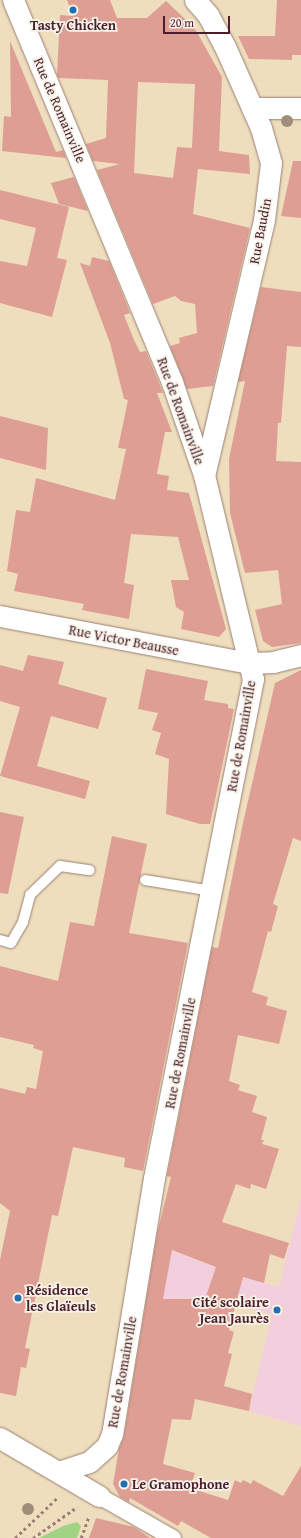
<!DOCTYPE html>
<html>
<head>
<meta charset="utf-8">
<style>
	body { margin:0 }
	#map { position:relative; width:301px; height:1538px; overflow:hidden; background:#eedebd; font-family:"Gentium Book Plus",serif }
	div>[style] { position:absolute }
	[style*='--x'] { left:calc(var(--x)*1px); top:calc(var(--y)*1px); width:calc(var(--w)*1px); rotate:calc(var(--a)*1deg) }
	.built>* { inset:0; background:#f3cfde }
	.green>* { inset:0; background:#a0d383 }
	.building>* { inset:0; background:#de9e93 }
	.path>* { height:2.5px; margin-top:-1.25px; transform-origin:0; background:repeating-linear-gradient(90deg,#9c7e74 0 3px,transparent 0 6px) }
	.roads { filter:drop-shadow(0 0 1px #9c7e74) drop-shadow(0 0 1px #9c7e74) }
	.service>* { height:10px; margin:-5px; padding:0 5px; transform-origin:5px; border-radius:5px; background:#fff }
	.pedestrian>* { height:16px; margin:-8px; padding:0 8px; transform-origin:8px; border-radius:8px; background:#fff }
	.minor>* { height:21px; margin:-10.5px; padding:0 10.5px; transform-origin:10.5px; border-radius:10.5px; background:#fff }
	.trees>* { width:12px; height:12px; margin:-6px; border-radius:50%; background:#a08e79 }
	.dots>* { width:11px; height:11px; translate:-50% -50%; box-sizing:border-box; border:2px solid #f7f3e8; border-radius:50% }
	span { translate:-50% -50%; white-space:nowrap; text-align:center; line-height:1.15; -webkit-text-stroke:3.5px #f7f3e8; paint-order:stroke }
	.poi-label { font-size:14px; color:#4a1f2b; font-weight:700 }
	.left { translate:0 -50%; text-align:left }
	.right { translate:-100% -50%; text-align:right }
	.street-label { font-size:14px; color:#4a1f2b }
	.scale { position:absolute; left:163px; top:16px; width:67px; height:18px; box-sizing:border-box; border:2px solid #4a1f2b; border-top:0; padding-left:5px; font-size:12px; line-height:14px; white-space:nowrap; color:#4a1f2b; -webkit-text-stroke:3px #f7f3e8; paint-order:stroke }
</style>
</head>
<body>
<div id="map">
	<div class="built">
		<i style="clip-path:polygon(301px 1197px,301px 1426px,249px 1411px,272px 1314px,198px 1298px,163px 1299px,157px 1245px,216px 1267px,216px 1270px,279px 1287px)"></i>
	</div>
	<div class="green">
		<i style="clip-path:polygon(77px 1522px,81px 1526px,77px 1538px,39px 1538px,63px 1526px)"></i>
	</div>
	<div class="building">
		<i style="clip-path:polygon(evenodd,67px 0,110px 0,117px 18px,147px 18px,166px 1px,186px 20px,190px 20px,222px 77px,219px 151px,249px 155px,250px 174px,198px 169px,193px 214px,250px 228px,213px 386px,187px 389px,170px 346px,180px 343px,179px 338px,197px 333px,195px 304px,181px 301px,175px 296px,153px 304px,97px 170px,120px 164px,93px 161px,86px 144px,106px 138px,108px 80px,59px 78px,57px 75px,60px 15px,73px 16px,67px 0,138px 82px,195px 84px,192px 148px,177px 147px,173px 178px,134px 173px,138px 82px)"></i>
		<i style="clip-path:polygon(277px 0,301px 0,301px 55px,292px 55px,292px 60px,249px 59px,238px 36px,275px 36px)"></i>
		<i style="clip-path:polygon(10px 41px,56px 152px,63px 150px,66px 158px,2px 151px,4px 116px,11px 117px)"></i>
		<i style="clip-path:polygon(293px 161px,301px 161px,301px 218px,281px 216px)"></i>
		<i style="clip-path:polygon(74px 177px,88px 211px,59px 204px,51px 183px)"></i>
		<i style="clip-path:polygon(0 190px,69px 207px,57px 258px,67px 260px,52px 317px,0 303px,0 261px,27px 266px,36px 228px,0 219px)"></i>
		<i style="clip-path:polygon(92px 257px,109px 261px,130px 313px,124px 315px,134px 340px,140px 352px,146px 351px,163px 393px,157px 393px,172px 432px,165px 432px,157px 474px,169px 476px,167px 490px,189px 493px,226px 629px,219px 637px,181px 629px,184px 612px,176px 607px,171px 580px,189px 580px,178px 537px,131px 534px,124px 583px,134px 585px,129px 619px,82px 610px,84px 604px,14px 591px,18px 574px,7px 571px,16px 510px,30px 512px,36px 478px,115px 500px,126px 449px,118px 448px,128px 400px,124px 399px,110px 343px,80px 263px,90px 266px)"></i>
		<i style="clip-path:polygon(261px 287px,301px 292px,301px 347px,287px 346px,281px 423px,278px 423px,276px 461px,301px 462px,301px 643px,272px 647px,263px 641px,255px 610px,282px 604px,278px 570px,245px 573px,230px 513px,229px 459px,245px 381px,238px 382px)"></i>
		<i style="clip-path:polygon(0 416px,48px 428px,46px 470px,0 458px)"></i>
		<i style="clip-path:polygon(28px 655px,64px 662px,58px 684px,107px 698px,98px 729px,51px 716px,37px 766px,90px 781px,85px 799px,0 776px,20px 707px,0 701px,0 665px,23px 671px)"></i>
		<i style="clip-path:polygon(146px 669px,208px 681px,204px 700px,228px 704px,228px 708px,234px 709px,210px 824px,200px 824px,166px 814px,169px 759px,155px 754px,161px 733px,152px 730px,158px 713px,138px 709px)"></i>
		<i style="clip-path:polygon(evenodd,301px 670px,301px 841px,293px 838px,273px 904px,278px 906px,271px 932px,268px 931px,252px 992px,268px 997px,266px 1005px,287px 1011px,279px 1044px,238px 1035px,229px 1081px,240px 1085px,238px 1090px,257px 1096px,252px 1112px,267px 1117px,261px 1140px,264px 1140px,262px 1144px,279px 1149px,266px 1189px,251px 1184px,250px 1189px,236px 1184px,222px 1222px,289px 1243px,284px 1259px,270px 1254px,264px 1283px,243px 1277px,229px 1330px,234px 1332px,228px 1353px,232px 1354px,224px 1386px,252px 1394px,249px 1411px,195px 1399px,191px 1420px,172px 1419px,163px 1464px,195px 1473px,190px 1488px,228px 1500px,235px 1480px,241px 1483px,243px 1480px,251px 1484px,253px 1480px,283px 1496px,301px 1466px,301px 1538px,211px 1538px,181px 1521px,178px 1526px,130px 1498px,129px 1502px,120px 1497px,113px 1484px,119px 1449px,124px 1436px,157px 1234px,171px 1177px,167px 1176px,212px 947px,218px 948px,243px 823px,275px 683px,301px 670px,172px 1250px,216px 1267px,205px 1299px,163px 1299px,172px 1250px)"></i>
		<i style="clip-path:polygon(0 812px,24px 817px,8px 894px,0 893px)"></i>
		<i style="clip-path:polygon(112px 836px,147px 844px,129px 933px,188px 943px,143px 1171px,124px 1167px,125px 1158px,73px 1147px,58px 1216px,52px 1215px,25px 1348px,30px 1349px,26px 1368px,21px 1367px,16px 1396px,0 1393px,0 1260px,10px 1211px,0 1203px,0 1088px,25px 1094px,27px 1087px,36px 1089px,43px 1051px,33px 1048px,34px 1045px,0 1037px,0 966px,58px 981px,70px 922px,94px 926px)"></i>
		<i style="clip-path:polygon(96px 1518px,134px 1527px,150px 1538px,89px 1538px)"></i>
	</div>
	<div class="path">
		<i style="--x:15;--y:1538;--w:59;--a:-43.6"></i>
		<i style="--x:33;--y:1538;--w:54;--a:-35.2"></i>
		<i style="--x:81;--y:1538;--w:23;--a:-70"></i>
	</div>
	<div class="roads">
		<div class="service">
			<i style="--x:145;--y:880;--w:68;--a:9.3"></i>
			<i style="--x:0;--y:940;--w:11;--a:15"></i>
			<i style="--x:11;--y:943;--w:24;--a:-60"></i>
			<i style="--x:23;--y:922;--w:28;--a:-75"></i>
			<i style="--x:30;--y:895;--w:42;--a:-44"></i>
			<i style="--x:60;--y:866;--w:30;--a:8"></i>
		</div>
		<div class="pedestrian">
			<i style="--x:99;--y:1496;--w:85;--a:29.6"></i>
		</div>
		<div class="minor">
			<i style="--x:13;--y:0;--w:414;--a:67.4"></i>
			<i style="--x:172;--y:382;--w:98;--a:71"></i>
			<i style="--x:204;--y:475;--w:210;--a:76.5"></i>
			<i style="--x:253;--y:679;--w:509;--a:101.22"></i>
			<i style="--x:154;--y:1178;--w:259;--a:99.3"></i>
			<i style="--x:112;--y:1434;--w:13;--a:113"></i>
			<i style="--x:107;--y:1446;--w:24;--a:138"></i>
			<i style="--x:89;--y:1462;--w:32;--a:162"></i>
			<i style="--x:195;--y:0;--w:20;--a:49"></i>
			<i style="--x:208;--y:15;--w:38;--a:62"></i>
			<i style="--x:226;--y:49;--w:86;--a:66.1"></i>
			<i style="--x:261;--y:128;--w:36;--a:74"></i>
			<i style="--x:271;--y:163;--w:57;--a:97"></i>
			<i style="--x:264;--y:220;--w:262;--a:103.2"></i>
			<i style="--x:252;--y:108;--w:49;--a:0"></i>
			<i style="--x:0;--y:616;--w:252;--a:10.7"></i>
			<i style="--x:248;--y:663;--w:25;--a:-2"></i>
			<i style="--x:273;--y:662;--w:29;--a:-14"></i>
			<i style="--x:0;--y:1438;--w:115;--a:30.4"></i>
		</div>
	</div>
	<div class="trees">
		<i style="left:287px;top:121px"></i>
		<i style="left:28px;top:1509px"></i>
	</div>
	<div class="dots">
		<i style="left:73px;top:10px;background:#1f6fb2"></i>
		<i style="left:18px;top:1298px;background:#1f6fb2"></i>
		<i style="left:277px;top:1310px;background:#1f6fb2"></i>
		<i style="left:124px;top:1484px;background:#1f6fb2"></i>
	</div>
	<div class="poi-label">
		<span style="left:73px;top:25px">Tasty Chicken</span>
		<span class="left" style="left:26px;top:1298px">Résidence<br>les Glaïeuls</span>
		<span class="right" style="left:269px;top:1310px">Cité scolaire<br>Jean Jaurès</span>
		<span class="left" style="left:132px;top:1484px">Le Gramophone</span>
	</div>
	<div class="street-label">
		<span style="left:60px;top:110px;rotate:67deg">Rue de Romainville</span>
		<span style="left:260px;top:231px;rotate:-79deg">Rue Baudin</span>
		<span style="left:181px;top:411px;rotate:70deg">Rue de Romainville</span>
		<span style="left:124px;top:640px;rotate:11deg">Rue Victor Beausse</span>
		<span style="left:241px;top:736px;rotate:-80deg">Rue de Romainville</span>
		<span style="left:180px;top:1053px;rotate:-79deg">Rue de Romainville</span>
		<span style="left:122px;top:1372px;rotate:-80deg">Rue de Romainville</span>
	</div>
	<div class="scale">20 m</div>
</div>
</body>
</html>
